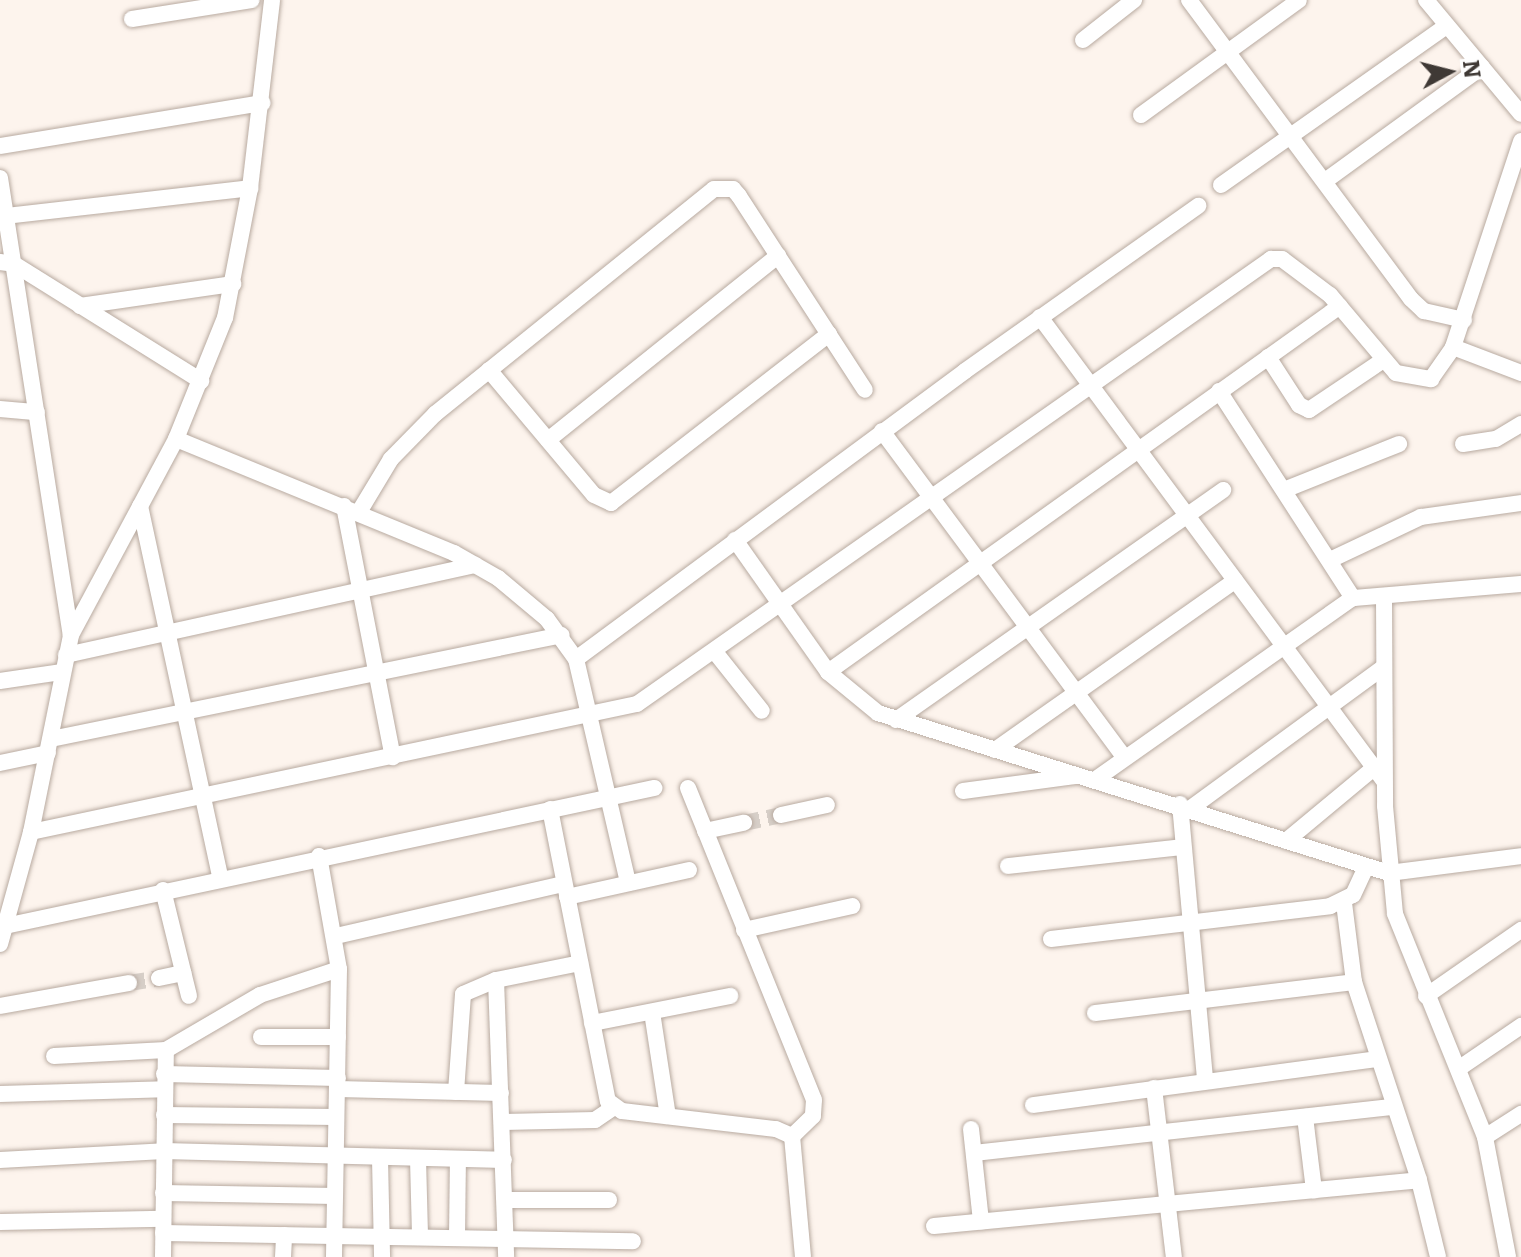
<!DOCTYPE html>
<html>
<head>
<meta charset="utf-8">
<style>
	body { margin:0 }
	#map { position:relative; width:1521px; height:1257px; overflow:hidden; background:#fdf4ed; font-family:Literata,serif }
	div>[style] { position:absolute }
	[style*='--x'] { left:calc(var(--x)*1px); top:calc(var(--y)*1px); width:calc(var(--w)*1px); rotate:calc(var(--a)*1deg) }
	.street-tunnel>* { height:16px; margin-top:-8px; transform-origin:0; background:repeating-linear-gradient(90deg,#d7cfc8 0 16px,transparent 0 24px) }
	.roads { filter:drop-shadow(0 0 2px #b8aaa0) drop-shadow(0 0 2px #b8aaa0) }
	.street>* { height:16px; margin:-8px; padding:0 8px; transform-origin:8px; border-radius:8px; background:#fff }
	span { translate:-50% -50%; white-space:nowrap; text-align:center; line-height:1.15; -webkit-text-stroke:8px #fff; paint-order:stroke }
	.north { position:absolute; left:1409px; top:32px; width:80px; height:80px; -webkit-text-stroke:6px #fff; paint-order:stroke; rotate:83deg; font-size:22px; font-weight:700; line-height:32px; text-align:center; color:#3f3935 }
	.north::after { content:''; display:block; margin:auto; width:28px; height:36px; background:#3f3935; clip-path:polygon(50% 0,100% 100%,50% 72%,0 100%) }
</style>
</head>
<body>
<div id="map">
	<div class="street-tunnel">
		<i style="--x:744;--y:823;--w:38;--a:-12"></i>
		<i style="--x:129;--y:983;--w:30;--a:-9"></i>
	</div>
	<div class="roads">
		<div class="street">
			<i style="--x:1189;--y:0;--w:372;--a:53.4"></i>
			<i style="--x:1411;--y:299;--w:18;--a:43"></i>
			<i style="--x:1424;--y:311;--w:41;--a:12.7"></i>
			<i style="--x:1426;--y:0;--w:148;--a:50.2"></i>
			<i style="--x:132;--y:19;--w:121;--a:-9"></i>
			<i style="--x:1083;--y:40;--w:65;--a:-38.1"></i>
			<i style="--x:1141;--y:115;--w:195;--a:-36"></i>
			<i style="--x:0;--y:146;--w:266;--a:-9.3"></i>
			<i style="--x:0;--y:178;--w:462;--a:81.2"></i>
			<i style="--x:1325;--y:181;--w:194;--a:-36"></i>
			<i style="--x:1221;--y:185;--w:276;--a:-35.2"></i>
			<i style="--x:6;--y:216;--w:246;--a:-6.5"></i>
			<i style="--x:0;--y:262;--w:14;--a:8"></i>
			<i style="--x:14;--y:264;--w:221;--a:32"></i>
			<i style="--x:80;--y:306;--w:155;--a:-8.2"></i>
			<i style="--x:1040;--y:317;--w:578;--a:53.45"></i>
			<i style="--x:1453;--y:347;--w:217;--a:-71.7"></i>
			<i style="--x:1268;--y:357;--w:57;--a:57.1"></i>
			<i style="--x:1299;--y:405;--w:11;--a:27"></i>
			<i style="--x:1309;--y:410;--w:88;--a:-33.9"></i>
			<i style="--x:489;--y:370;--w:163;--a:50"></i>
			<i style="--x:594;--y:495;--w:19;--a:25"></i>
			<i style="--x:611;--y:503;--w:276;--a:-37.8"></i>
			<i style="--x:1219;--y:391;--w:247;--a:57.1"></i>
			<i style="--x:0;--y:409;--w:37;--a:5"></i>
			<i style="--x:882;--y:431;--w:407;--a:53.4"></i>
			<i style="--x:176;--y:439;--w:300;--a:22.3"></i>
			<i style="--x:454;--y:553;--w:51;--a:29.6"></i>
			<i style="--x:498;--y:578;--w:64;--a:39.9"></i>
			<i style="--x:547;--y:619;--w:49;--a:54.1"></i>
			<i style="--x:576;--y:659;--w:230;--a:76.9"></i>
			<i style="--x:548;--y:440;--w:295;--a:-38.7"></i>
			<i style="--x:1463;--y:444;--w:33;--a:-9"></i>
			<i style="--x:1496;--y:439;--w:29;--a:-31"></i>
			<i style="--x:1284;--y:490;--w:124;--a:-21.8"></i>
			<i style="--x:140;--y:506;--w:380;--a:77.8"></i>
			<i style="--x:344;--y:506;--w:256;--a:79"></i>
			<i style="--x:359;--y:512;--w:62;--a:-58.9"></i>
			<i style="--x:391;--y:459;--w:63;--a:-45.6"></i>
			<i style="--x:435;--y:414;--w:358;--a:-38.9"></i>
			<i style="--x:714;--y:189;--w:19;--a:0"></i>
			<i style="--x:733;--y:189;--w:9;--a:49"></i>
			<i style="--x:739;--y:196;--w:231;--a:57"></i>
			<i style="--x:735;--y:540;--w:161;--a:54.8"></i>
			<i style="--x:828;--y:672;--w:65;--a:39.4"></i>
			<i style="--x:878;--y:713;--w:535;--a:17.39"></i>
			<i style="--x:1389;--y:873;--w:133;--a:-7.3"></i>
			<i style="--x:1330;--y:560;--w:101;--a:-25.3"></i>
			<i style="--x:1421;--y:517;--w:101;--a:-8"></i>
			<i style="--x:1384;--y:598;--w:208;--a:89.7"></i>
			<i style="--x:1385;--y:806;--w:108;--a:84.7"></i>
			<i style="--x:1395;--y:914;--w:240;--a:68"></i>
			<i style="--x:1485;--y:1137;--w:122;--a:79.1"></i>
			<i style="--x:715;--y:652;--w:75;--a:51.5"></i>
			<i style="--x:66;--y:655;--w:419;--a:-12.4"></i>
			<i style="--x:576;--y:659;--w:484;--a:-36.5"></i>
			<i style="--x:965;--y:371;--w:286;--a:-35.3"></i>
			<i style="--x:828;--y:672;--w:629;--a:-35.56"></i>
			<i style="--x:0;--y:681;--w:63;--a:-8.3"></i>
			<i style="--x:896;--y:720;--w:400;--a:-35.1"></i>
			<i style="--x:51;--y:739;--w:521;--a:-11.5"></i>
			<i style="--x:995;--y:750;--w:294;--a:-35.2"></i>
			<i style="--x:0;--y:763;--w:49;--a:-11.8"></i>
			<i style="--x:1096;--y:779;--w:314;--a:-35.2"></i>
			<i style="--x:1353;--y:598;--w:169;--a:-4.8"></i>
			<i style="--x:688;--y:788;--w:336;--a:68"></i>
			<i style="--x:814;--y:1100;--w:16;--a:94"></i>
			<i style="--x:813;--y:1116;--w:29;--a:136"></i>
			<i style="--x:963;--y:791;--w:113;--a:-7.6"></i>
			<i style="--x:1180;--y:804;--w:278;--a:84.8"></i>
			<i style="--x:1191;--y:808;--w:239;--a:-36.2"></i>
			<i style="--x:550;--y:809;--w:298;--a:78.8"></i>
			<i style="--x:608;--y:1101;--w:17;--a:36"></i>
			<i style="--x:622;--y:1111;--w:155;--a:6.7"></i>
			<i style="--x:776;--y:1129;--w:17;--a:24"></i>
			<i style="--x:792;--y:1136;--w:121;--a:84.8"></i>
			<i style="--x:781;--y:815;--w:47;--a:-12.3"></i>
			<i style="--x:705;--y:831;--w:40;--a:-12"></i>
			<i style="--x:31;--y:832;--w:619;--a:-11.93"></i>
			<i style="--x:637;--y:704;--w:775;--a:-35.06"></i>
			<i style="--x:1271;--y:259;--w:11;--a:0"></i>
			<i style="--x:1282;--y:259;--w:60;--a:36.9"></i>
			<i style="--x:1330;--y:295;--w:102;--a:49.8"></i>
			<i style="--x:1396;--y:373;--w:36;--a:10"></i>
			<i style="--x:1431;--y:379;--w:39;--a:-55"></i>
			<i style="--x:1453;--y:347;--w:73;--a:20.9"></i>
			<i style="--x:1286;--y:841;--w:114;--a:-39.7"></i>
			<i style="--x:319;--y:856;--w:115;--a:80"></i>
			<i style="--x:339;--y:969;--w:288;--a:91"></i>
			<i style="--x:1008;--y:866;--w:176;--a:-6.2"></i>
			<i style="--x:163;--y:890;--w:109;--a:76.2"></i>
			<i style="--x:567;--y:897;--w:125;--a:-12.5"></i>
			<i style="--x:1344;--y:903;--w:80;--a:82.8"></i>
			<i style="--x:1354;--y:982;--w:208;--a:71.8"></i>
			<i style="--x:1419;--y:1180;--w:79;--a:76.1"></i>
			<i style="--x:5;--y:926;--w:664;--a:-12"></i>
			<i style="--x:744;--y:930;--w:111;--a:-12.5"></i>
			<i style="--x:336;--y:936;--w:233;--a:-12.9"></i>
			<i style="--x:1051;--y:939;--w:281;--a:-6.7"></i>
			<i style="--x:1330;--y:906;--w:25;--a:-26"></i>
			<i style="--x:1353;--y:895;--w:31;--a:-65"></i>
			<i style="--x:0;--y:944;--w:116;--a:-74.5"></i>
			<i style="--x:31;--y:832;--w:201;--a:-78.5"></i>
			<i style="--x:71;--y:635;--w:222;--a:-61.8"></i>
			<i style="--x:176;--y:439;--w:131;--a:-68"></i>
			<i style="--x:225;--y:318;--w:132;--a:-79.1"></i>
			<i style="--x:250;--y:188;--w:189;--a:-83.3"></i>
			<i style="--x:159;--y:978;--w:25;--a:-12"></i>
			<i style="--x:496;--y:980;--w:277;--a:87.9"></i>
			<i style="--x:1426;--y:996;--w:116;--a:-34.8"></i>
			<i style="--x:0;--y:1006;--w:131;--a:-10.1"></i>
			<i style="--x:652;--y:1012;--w:105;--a:81.3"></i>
			<i style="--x:1095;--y:1013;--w:261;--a:-6.8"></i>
			<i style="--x:592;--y:1023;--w:141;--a:-11.1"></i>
			<i style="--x:261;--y:1037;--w:77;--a:0"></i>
			<i style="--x:54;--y:1056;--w:112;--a:-3.1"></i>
			<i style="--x:1461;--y:1067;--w:73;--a:-34.3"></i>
			<i style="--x:164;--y:1074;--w:174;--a:1.3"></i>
			<i style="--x:1154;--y:1088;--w:170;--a:83.3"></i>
			<i style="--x:338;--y:1089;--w:163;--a:1.4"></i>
			<i style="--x:456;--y:1092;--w:98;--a:-85.9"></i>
			<i style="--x:463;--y:994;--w:36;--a:-23"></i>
			<i style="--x:496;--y:980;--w:86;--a:-11.4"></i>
			<i style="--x:0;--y:1094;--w:164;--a:-1.7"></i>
			<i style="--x:1033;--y:1105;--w:346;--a:-7.6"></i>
			<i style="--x:164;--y:1115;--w:172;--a:0.7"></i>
			<i style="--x:1305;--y:1117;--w:74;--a:83"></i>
			<i style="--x:503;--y:1122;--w:92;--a:-1.2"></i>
			<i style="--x:595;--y:1120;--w:22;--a:-34"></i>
			<i style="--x:971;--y:1129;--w:93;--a:83.8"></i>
			<i style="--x:1485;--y:1137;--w:43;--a:-32.6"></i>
			<i style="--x:974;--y:1153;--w:422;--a:-6.3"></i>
			<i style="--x:380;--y:1158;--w:99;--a:88.8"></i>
			<i style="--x:418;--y:1159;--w:77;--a:88.5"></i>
			<i style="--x:0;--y:1160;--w:164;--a:-3.1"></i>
			<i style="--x:164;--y:1151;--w:340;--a:1.5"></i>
			<i style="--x:163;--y:1193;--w:172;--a:1"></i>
			<i style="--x:505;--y:1200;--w:104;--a:0"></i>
			<i style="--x:0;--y:1222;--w:163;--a:-1.1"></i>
			<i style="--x:934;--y:1226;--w:487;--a:-5.4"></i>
			<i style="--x:163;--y:1233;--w:470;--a:1"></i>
			<i style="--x:457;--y:1237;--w:78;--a:-89.3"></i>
			<i style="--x:163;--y:1257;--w:207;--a:-89.2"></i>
			<i style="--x:166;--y:1050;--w:109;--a:-30.3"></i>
			<i style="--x:260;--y:995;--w:83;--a:-18.2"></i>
			<i style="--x:283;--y:1257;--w:22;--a:-87"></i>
		</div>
	</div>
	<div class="north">N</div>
</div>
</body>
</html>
